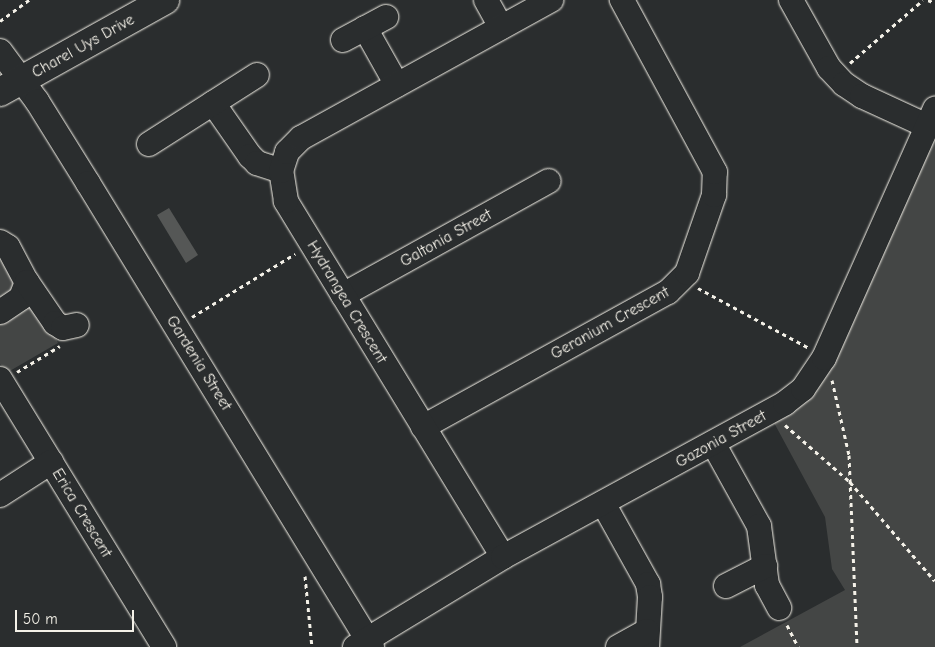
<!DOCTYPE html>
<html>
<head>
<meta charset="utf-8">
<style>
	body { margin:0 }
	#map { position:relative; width:935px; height:647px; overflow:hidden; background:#2a2d2e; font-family:"Comic Neue",sans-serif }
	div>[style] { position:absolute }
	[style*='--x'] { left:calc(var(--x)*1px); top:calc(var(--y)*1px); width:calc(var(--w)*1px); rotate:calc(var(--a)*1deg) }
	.green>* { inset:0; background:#444645 }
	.building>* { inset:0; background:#555756 }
	.path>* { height:3px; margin-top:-1.5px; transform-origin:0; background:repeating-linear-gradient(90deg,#f4f1e8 0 4px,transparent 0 8px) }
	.roads { filter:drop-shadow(0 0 1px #f4f1e8) drop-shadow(0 0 1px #f4f1e8) }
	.minor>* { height:24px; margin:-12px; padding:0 12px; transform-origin:12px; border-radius:12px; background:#2a2d2e }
	.major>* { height:28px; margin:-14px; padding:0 14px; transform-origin:14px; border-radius:14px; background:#2a2d2e }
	span { translate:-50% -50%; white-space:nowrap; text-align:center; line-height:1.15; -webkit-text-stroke:4px #2a2d2e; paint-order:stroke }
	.street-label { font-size:16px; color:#f4f1e8 }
	.scale { position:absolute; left:15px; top:610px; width:119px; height:22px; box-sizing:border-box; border:2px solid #f4f1e8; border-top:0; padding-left:6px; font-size:15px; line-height:18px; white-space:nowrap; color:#f4f1e8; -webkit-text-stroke:4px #2a2d2e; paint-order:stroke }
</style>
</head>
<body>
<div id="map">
	<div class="green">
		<i style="clip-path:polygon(935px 125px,935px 647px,740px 647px,845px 590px,832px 569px,825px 517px,772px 419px,802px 401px)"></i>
		<i style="clip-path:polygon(0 248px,20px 283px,0 306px)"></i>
		<i style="clip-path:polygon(27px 304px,48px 324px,58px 343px,8px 372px,0 364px,0 318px)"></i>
	</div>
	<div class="building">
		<i style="clip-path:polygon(169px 208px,198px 255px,186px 263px,157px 215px)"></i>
	</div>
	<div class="path">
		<i style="--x:928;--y:0;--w:8;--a:23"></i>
		<i style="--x:0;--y:21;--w:36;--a:-36"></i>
		<i style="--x:850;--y:63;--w:96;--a:-40.8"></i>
		<i style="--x:698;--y:288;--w:126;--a:28.4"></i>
		<i style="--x:192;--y:317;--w:121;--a:-31.5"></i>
		<i style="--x:17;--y:372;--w:50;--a:-31.2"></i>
		<i style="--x:832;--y:380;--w:77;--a:77.2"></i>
		<i style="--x:849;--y:455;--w:192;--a:87.6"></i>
		<i style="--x:785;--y:425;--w:86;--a:41.2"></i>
		<i style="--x:850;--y:482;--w:130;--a:49.4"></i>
		<i style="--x:305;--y:576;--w:71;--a:84.4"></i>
		<i style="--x:787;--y:625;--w:25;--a:63"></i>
	</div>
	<div class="roads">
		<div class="minor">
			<i style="--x:486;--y:0;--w:31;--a:61"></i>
			<i style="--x:791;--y:0;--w:78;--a:60.8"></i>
			<i style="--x:829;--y:68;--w:22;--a:47"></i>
			<i style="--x:844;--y:84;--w:22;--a:34"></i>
			<i style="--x:862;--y:96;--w:72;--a:24.8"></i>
			<i style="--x:365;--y:28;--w:65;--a:60.7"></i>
			<i style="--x:343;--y:40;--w:49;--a:-28.1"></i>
			<i style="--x:0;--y:51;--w:62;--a:53.5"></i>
			<i style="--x:37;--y:101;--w:97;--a:58.1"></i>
			<i style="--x:88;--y:183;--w:544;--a:58.53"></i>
			<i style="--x:213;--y:103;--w:65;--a:55.1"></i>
			<i style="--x:250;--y:156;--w:10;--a:45"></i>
			<i style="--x:257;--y:163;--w:25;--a:18"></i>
			<i style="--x:149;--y:144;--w:128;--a:-32.6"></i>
			<i style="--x:0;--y:242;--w:9;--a:32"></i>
			<i style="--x:8;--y:247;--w:40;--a:62"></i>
			<i style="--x:27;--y:282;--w:17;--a:111"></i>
			<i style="--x:21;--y:298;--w:25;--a:146"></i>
			<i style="--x:27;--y:282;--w:50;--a:55.7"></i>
			<i style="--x:55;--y:323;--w:9;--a:32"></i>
			<i style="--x:63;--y:328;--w:14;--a:-12"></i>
			<i style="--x:343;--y:295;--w:235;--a:-29"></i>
			<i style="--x:0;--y:379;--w:314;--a:58.5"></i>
			<i style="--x:423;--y:427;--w:280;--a:-28.9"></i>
			<i style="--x:668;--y:292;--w:27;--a:-45"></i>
			<i style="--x:687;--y:273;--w:83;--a:-70.9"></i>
			<i style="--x:714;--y:195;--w:23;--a:-88"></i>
			<i style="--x:715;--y:172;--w:196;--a:-118.4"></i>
			<i style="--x:713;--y:443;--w:95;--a:61"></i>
			<i style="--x:759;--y:526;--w:60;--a:82.3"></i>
			<i style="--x:767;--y:585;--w:26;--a:62"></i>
			<i style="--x:0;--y:495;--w:61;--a:-32.9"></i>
			<i style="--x:603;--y:503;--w:93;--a:60.9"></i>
			<i style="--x:648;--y:584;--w:13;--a:81"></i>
			<i style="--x:650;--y:597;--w:50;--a:93.4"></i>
			<i style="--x:503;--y:557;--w:417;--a:-121.4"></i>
			<i style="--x:286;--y:201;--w:30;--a:-99"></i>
			<i style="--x:281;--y:171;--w:20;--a:-72"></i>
			<i style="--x:287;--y:152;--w:20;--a:-45"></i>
			<i style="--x:301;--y:138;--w:286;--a:-28.9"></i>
			<i style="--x:726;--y:586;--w:44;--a:-27.1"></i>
			<i style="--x:355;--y:647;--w:173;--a:-31.3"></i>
			<i style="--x:503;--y:557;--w:321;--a:-28.6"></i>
			<i style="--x:785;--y:403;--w:23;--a:-38"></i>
			<i style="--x:803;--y:389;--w:37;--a:-56"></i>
			<i style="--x:824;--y:358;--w:273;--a:-66"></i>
			<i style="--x:618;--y:647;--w:33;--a:-29"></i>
		</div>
		<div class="major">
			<i style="--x:0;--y:92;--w:189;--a:-29.1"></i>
		</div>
	</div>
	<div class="street-label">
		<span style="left:83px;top:46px;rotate:-29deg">Charel Uys Drive</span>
		<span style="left:446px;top:238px;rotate:-29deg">Galtonia Street</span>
		<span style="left:347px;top:302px;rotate:59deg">Hydrangea Crescent</span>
		<span style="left:610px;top:323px;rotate:-29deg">Geranium Crescent</span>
		<span style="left:199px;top:363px;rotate:58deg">Gardenia Street</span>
		<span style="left:721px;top:439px;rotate:-29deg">Gazonia Street</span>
		<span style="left:82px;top:513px;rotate:59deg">Erica Crescent</span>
	</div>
	<div class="scale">50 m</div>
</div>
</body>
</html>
